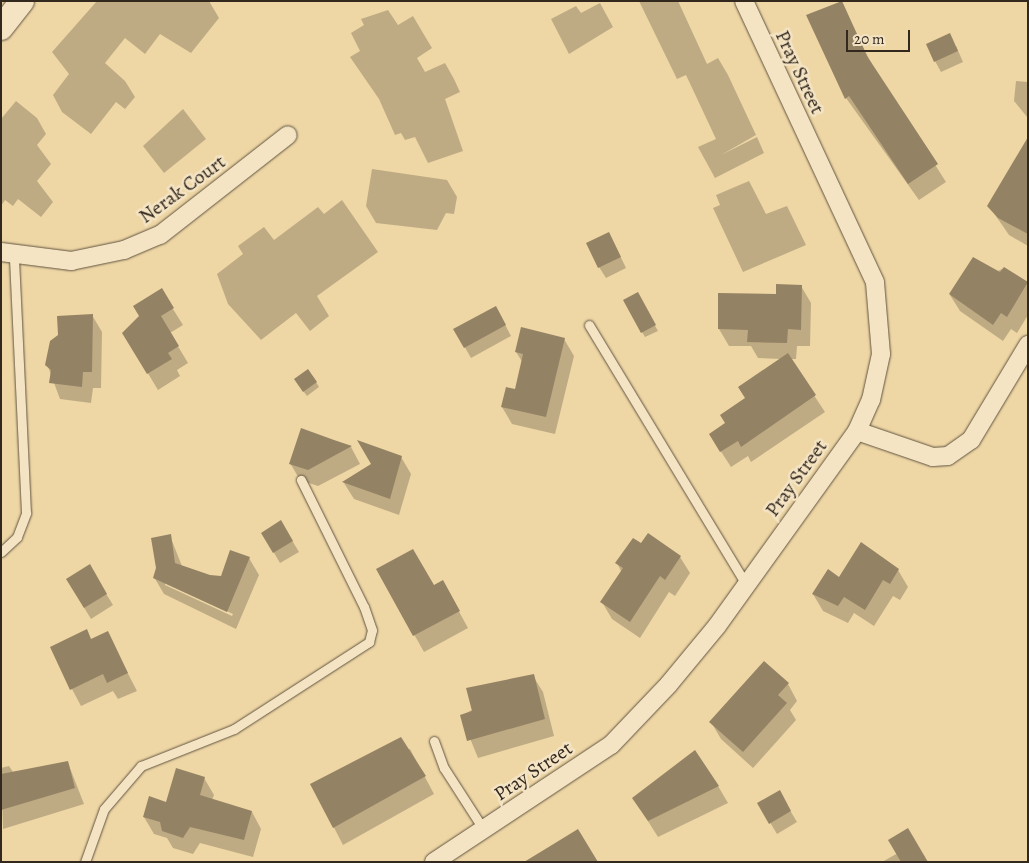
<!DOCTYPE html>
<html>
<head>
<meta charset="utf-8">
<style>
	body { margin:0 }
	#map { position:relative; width:1029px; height:863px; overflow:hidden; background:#eed6a5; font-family:Alegreya,serif }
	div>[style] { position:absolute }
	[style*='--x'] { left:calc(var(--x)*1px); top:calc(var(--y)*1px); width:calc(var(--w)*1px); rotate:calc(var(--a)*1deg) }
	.shadow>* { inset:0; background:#0003 }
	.building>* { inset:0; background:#948264 }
	.roads { filter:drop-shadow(0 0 1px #615440) drop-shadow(0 0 1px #615440) }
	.lane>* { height:9px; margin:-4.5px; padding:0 4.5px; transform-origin:4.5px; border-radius:4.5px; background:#f4e4c4 }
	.street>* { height:18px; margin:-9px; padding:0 9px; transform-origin:9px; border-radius:9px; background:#f4e4c4 }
	.secondary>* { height:24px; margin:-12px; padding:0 12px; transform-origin:12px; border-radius:12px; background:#f4e4c4 }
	span { translate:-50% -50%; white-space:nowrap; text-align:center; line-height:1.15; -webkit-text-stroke:5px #f4e4c4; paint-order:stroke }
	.street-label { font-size:20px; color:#32281e }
	.frame { position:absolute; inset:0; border:2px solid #32281e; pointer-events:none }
	.scale { position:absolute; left:846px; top:30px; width:64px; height:22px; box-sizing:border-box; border:2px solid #32281e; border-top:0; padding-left:6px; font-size:15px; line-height:18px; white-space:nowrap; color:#32281e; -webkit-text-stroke:4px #f4e4c4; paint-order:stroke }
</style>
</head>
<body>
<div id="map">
	<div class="shadow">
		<i style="clip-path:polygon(97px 1px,209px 1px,219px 18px,191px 53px,160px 34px,145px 54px,125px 38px,105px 63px,125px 81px,135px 97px,125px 109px,116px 102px,91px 134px,62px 112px,53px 95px,69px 74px,52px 52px)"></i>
		<i style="clip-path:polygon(639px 1px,678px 1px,707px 64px,718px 58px,728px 75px,756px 135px,721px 155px,757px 137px,764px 153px,715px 178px,698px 147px,716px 139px,686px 75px,677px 79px)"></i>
		<i style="clip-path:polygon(841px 2px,873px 67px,946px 182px,919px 200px,846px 98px)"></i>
		<i style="clip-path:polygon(600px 3px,613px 27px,569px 54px,551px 19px,576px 6px,581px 13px)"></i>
		<i style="clip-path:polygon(388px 10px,398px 25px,413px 16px,423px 33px,432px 48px,417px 58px,425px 72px,445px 63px,454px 79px,460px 92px,445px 99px,463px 151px,428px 163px,415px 137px,405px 140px,401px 133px,395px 135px,379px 99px,350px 57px,360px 51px,351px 33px,364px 25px,361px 19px)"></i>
		<i style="clip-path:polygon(956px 46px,963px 62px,941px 72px,935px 61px)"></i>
		<i style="clip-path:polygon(1016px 81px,1028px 82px,1028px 118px,1014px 101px)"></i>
		<i style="clip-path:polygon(16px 101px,37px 118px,46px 134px,37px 145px,51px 164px,37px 181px,53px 202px,41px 217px,18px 199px,13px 206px,5px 200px,1px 206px,1px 119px)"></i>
		<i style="clip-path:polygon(183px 109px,206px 139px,164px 173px,143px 146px)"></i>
		<i style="clip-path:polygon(1028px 160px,1028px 246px,1009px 235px,989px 206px)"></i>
		<i style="clip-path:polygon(372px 169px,447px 180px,457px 197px,454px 214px,446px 213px,437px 230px,376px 223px,366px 206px)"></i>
		<i style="clip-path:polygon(749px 181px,766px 214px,787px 206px,806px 245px,743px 272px,713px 208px,720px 205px,716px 195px)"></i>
		<i style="clip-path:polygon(342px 200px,378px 252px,317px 296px,329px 316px,310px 331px,296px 313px,261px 340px,228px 304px,217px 274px,243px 254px,238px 246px,264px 227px,274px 240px,318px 207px,324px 214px)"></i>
		<i style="clip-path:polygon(609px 233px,626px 268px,606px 278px,599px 267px)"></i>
		<i style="clip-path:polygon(1004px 268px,1028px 284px,1028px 315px,1017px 333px,1011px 329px,1003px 341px,960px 311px,950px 295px)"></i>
		<i style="clip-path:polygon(801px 286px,811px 303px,810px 346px,797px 346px,796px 359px,790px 359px,825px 412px,751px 462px,748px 456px,731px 467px,720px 450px,726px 424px,782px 359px,758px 358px,751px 346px,729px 346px,719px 329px)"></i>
		<i style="clip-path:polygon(161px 290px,183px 325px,170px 333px,188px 363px,177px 370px,180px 376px,158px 390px,134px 350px,140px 317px)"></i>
		<i style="clip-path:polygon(637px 294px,658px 331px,645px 337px,624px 301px)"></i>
		<i style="clip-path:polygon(92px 315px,102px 332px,101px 388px,93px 388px,91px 403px,60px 399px,47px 364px,59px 336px)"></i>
		<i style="clip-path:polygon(502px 319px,511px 336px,471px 358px,455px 330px)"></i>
		<i style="clip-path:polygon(564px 339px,574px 356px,555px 434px,512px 424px,502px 407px,516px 391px,523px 363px,516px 352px)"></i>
		<i style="clip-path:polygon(316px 382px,319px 387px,307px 396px,298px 384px)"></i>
		<i style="clip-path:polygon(302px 430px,351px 447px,360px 464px,318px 486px,300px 480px,290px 463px)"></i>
		<i style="clip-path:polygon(401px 457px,411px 474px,399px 515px,354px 499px,344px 483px)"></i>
		<i style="clip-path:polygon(281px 522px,299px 552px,280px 563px,263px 534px)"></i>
		<i style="clip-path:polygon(evenodd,170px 536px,182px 566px,209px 576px,221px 577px,249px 558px,259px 575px,236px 629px,164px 594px,154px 577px,170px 536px,165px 582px,233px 614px,232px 616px,165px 585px,165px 582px)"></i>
		<i style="clip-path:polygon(642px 545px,680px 557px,690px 573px,675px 596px,669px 592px,640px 638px,612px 619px,602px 602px,622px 573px,617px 563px)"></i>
		<i style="clip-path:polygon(89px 566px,113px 605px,91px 619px,74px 591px)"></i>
		<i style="clip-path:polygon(378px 570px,433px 587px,452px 599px,468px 628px,424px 652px)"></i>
		<i style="clip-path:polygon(898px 570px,908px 587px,900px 600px,893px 596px,874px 626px,854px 613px,848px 623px,823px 611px,813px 594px,839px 579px)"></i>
		<i style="clip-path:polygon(107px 633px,137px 691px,118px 699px,113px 691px,81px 706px,72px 689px,92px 641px)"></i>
		<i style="clip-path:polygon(533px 676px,543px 692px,554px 736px,478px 758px,461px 716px)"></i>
		<i style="clip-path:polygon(788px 684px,797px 701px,790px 710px,796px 720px,753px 768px,721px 739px,711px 722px)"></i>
		<i style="clip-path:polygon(410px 749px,434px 794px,343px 845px,312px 785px)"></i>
		<i style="clip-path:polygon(68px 763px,84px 804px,3px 829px,1px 768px,9px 766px,13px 772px)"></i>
		<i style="clip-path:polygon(204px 778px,214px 795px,212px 800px,252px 812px,261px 829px,253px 857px,200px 843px,193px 854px,173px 848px,167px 838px,154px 834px,144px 817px)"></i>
		<i style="clip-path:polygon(718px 786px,728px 803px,658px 837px,634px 799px)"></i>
		<i style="clip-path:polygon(779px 792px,797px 822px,777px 834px,759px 804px)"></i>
		<i style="clip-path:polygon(898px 853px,925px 862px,882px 862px)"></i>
	</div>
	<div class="building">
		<i style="clip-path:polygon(842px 1px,867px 56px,938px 164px,908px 184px,849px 96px,845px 99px,806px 15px)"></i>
		<i style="clip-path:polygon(950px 33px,958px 51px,934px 62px,926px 44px)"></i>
		<i style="clip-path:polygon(1028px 137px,1028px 234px,998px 218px,987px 206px)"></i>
		<i style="clip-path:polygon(609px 232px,621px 257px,598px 268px,586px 243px)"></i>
		<i style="clip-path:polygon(973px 257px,1000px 272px,1004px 267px,1028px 282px,1007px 317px,1001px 313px,993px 325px,949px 294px)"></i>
		<i style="clip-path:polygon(776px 284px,802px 285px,801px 330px,788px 329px,787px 343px,747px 342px,748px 330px,718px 329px,718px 293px,776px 294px)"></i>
		<i style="clip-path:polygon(162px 288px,174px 308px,161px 316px,179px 346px,168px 353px,172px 359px,147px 374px,122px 333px,139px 316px,133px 306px)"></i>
		<i style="clip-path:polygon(638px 292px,656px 325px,641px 333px,623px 300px)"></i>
		<i style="clip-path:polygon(496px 306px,506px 325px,464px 348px,453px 329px)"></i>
		<i style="clip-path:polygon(93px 314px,92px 372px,83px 372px,82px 387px,49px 383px,51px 370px,45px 365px,50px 341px,58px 335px,57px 316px)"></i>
		<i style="clip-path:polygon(521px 327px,565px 338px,546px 417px,501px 407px,506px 387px,515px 389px,523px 354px,515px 352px)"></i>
		<i style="clip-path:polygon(788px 353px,816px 395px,741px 447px,738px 441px,720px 452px,709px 434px,725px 423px,720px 415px,745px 398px,738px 387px)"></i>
		<i style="clip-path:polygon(308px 369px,317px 382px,303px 392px,294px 379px)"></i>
		<i style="clip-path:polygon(301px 428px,334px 440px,352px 446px,308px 470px,289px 464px)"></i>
		<i style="clip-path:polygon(357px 440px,402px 456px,390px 499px,342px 482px,371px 464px)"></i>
		<i style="clip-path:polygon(281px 520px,293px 541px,273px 553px,261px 533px)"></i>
		<i style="clip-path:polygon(648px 533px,681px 556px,665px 580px,660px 576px,630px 622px,600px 602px,623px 568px,615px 563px,633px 538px,641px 543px)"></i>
		<i style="clip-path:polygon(171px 534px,175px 563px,210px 575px,221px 576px,230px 550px,250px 557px,227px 612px,153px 578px,156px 568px,151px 538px)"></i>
		<i style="clip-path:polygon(861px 542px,899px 569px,890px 584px,883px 580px,865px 610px,844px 597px,838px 606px,812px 594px,828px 569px,839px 577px)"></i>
		<i style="clip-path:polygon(413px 549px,434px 585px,443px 580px,460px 611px,413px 636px,376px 569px)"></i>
		<i style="clip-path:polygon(90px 564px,107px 594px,84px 608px,66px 579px)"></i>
		<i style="clip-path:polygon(87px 629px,91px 639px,108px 631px,128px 673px,107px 683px,103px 674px,70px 690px,50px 647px)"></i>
		<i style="clip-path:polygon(764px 661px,789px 683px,778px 695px,787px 703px,743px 752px,709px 722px)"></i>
		<i style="clip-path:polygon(534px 674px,545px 719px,467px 741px,460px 715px,472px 711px,466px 688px)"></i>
		<i style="clip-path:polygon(401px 737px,426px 776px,333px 828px,310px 784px)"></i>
		<i style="clip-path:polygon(695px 750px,719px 786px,648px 821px,632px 798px)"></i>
		<i style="clip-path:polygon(68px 761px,75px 788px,1px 810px,1px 774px)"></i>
		<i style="clip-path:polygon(176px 768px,205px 777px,200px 795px,252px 811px,244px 840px,190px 827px,183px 838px,162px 831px,160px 822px,143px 817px,149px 796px,166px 802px)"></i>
		<i style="clip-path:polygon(780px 790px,791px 811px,769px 824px,757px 803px)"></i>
		<i style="clip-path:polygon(908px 828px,928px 862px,901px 862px,888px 840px)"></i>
		<i style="clip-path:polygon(578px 829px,598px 862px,524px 862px,547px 848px)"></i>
	</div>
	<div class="roads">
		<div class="lane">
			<i style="--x:589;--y:325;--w:301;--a:58.8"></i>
			<i style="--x:1;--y:552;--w:22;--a:-43"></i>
			<i style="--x:17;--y:537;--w:26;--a:-69"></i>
			<i style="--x:26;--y:513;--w:258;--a:-92.7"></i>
			<i style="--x:434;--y:741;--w:29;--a:70"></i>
			<i style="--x:444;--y:768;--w:74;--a:57.2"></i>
			<i style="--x:85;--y:862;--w:56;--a:-70.3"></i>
			<i style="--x:104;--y:809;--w:57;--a:-49.3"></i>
			<i style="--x:141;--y:766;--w:100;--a:-21.7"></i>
			<i style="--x:234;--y:729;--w:161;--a:-32.8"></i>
			<i style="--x:369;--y:642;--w:12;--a:-76"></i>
			<i style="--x:372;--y:630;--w:24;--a:-109"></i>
			<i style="--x:364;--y:607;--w:142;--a:-116.4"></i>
		</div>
		<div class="street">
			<i style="--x:1;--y:252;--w:71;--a:7.3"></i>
			<i style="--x:71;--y:261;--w:54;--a:-11.7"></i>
			<i style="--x:124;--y:250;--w:39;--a:-23"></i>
			<i style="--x:160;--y:235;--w:162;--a:-38"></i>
			<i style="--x:857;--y:431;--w:80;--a:18.9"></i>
			<i style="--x:933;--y:457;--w:15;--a:-4"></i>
			<i style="--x:948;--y:456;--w:28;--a:-35"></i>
			<i style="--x:971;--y:440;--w:111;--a:-59"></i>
			<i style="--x:434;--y:862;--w:212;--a:-33.5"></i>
			<i style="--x:611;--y:745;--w:84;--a:-46.4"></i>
			<i style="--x:669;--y:684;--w:75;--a:-50.4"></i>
			<i style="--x:717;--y:626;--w:240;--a:-54.3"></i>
			<i style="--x:857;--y:431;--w:34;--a:-66"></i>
			<i style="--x:871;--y:400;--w:47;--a:-77.7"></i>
			<i style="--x:881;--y:354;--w:72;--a:-94.8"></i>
			<i style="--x:875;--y:282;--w:310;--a:-115"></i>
		</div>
		<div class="secondary">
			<i style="--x:1;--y:28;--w:34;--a:-52"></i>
		</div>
	</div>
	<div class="street-label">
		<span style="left:800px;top:72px;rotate:65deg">Pray Street</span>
		<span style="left:182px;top:189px;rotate:-36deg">Nerak Court</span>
		<span style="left:796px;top:478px;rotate:-54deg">Pray Street</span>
		<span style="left:533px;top:771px;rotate:-34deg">Pray Street</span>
	</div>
	<div class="frame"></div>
	<div class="scale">20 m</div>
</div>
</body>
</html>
